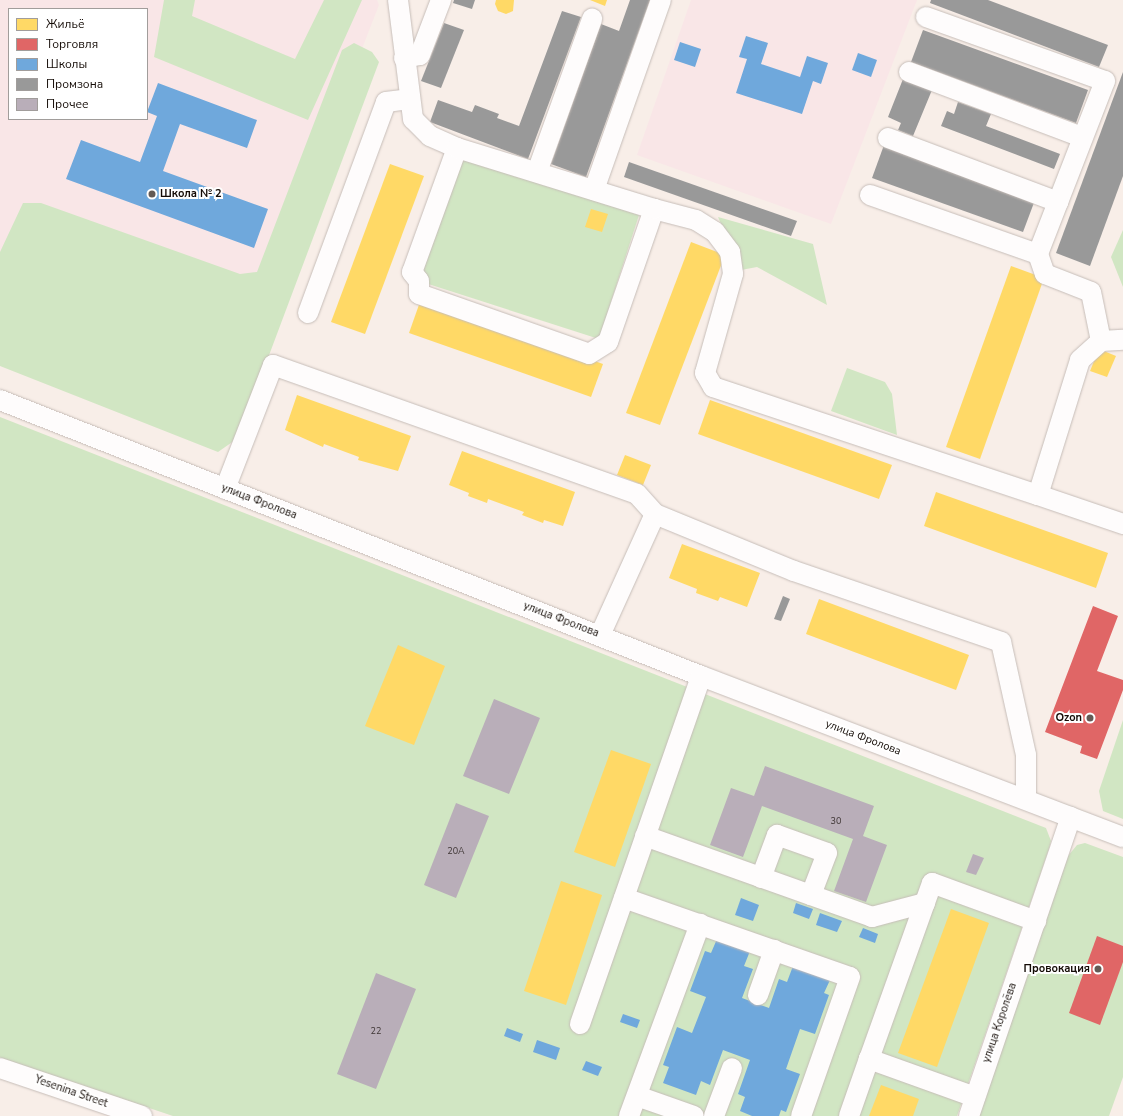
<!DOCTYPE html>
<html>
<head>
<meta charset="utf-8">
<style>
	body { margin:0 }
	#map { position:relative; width:1123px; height:1116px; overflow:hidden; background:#f8eee8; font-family:"Nunito Sans",sans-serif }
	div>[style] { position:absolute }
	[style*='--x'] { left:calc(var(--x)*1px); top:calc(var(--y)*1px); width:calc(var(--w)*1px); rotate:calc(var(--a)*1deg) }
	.education>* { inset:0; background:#f9e6e7 }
	.green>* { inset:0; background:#d1e6c3 }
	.homes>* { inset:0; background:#ffd966 }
	.shops>* { inset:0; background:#e06666 }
	.schools>* { inset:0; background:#6fa8dc }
	.industry>* { inset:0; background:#999 }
	.building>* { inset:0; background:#b9aeb9 }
	.roads { filter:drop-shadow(0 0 1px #c6bdb8) drop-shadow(0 0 1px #c6bdb8) }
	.minor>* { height:20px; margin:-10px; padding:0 10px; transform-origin:10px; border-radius:10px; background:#fefcfc }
	.dots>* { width:11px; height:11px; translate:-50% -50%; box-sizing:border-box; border:2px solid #fff; border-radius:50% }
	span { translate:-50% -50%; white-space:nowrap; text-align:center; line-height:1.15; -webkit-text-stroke:4px #fff; paint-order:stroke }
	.number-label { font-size:9px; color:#3d3433 }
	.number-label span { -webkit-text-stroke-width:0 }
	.poi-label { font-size:11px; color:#140b06; font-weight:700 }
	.left { translate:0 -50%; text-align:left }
	.right { translate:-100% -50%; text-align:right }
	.street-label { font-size:11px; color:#140b06 }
	.legend { position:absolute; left:8px; top:8px; width:140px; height:112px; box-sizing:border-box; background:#fff; border:1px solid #a19d9b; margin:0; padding:5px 7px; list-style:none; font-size:12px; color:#140b06 }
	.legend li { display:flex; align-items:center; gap:8px; height:20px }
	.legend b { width:20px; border:1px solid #a19d9b }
</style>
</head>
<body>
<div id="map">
	<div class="education">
		<i style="clip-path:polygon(evenodd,0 0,377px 0,379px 5px,213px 431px,0 347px,0 0,9px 9px,147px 9px,147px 119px,9px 119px,9px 9px)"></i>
		<i style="clip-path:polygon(691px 0,917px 0,831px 224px,637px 155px)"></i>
	</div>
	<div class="green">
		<i style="clip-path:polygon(164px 0,195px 0,192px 16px,295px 59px,324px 0,362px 0,308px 120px,154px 57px)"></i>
		<i style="clip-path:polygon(354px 43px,372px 52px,379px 62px,238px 438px,218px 452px,0 366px,0 252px,23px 203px,41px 203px,240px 274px,257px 272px,342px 50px)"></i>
		<i style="clip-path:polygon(459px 157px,639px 215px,599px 339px,419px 281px)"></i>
		<i style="clip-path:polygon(718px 217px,813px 244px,827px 305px,757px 267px,741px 270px)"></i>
		<i style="clip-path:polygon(1123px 230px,1123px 287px,1111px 257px)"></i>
		<i style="clip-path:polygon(847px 368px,885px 382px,892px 394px,897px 435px,831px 411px)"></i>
		<i style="clip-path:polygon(0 417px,1046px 828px,1051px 841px,1049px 849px,957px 1116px,173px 1116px,0 1058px)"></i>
		<i style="clip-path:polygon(1123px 720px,1123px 819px,1103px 811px,1099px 791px)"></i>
		<i style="clip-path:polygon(1085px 843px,1123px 857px,1123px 1077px,1109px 1116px,979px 1116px,1068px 856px,1077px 845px)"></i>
	</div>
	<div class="homes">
		<i style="clip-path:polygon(496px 0,514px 0,513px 11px,506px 14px,498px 11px,495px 4px)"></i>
		<i style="clip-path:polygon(590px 0,607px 0,605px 6px)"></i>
		<i style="clip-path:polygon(390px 164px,424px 176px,365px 334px,331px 322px)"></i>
		<i style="clip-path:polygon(591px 209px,608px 214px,602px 232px,585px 227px)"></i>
		<i style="clip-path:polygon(691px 242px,725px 255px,660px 425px,626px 413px)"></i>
		<i style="clip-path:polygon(1011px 266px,1044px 278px,980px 459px,946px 447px)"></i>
		<i style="clip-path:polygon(421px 299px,603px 364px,591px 397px,409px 333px)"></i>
		<i style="clip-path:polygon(1099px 349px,1116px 356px,1107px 377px,1090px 371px)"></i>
		<i style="clip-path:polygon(297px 395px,411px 436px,398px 471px,358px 460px,359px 457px,324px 444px,323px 447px,285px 430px)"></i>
		<i style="clip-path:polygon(710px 400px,892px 465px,879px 499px,698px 434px)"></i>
		<i style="clip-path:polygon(462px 451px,575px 492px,563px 526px,544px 520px,543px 523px,522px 515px,524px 512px,488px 499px,487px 503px,468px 496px,469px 493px,449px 485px)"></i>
		<i style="clip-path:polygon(625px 455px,651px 465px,643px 485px,617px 475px)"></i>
		<i style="clip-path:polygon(936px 492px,1108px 553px,1096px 588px,924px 526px)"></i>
		<i style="clip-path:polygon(682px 544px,760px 573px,747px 607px,720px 597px,718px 601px,696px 593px,697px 589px,669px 578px)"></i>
		<i style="clip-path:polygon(819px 599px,969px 655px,956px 690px,806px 634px)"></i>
		<i style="clip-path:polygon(398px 645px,445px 666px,414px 745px,365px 726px)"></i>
		<i style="clip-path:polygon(611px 750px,651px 764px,615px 867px,574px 852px)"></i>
		<i style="clip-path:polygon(561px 881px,602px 895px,566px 1005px,524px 991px)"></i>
		<i style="clip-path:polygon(951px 909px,989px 923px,937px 1067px,898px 1053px)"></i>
		<i style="clip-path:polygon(881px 1085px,919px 1099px,913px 1116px,869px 1116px)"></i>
	</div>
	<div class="shops">
		<i style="clip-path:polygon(1093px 606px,1118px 616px,1097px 671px,1123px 680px,1123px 690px,1097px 759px,1080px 753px,1082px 746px,1045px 732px)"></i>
		<i style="clip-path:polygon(1097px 936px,1123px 946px,1123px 962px,1100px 1025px,1069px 1013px)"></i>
	</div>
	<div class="schools">
		<i style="clip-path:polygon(746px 36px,768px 43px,761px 64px,800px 77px,807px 56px,828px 63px,821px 84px,813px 81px,802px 114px,736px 93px,747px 59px,739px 57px)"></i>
		<i style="clip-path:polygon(680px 42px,701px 49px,695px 67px,674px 60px)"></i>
		<i style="clip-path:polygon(858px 53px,877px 60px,871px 77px,852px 70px)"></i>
		<i style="clip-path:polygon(158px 83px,257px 120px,247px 148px,180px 124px,163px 171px,268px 209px,254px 248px,66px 179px,81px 140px,140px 162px,157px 116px,147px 112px)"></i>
		<i style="clip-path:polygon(741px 898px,759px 905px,753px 921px,735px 915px)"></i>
		<i style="clip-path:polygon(796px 903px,813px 909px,809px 919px,793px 913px)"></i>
		<i style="clip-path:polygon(820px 913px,842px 921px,837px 932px,816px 925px)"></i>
		<i style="clip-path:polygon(863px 928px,878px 934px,875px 943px,859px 937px)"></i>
		<i style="clip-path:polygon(717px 939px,750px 951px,744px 966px,753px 969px,742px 998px,769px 1008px,779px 979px,787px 982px,793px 966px,830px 980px,824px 993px,829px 995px,815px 1034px,800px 1029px,786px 1069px,800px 1074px,786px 1112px,781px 1110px,779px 1116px,752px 1116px,740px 1111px,745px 1097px,738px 1094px,750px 1060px,723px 1050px,710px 1085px,701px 1081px,696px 1095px,663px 1083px,669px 1067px,663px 1065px,677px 1027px,692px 1033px,706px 997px,690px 991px,705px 951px,711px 953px)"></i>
		<i style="clip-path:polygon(623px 1014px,640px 1020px,637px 1028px,620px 1022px)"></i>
		<i style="clip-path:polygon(507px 1028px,523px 1034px,520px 1042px,504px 1036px)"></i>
		<i style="clip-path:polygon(537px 1040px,560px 1048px,556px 1060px,533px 1052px)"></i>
		<i style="clip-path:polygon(586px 1061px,602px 1067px,598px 1076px,582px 1070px)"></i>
	</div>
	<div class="industry">
		<i style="clip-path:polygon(454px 0,475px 0,472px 9px,453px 3px)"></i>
		<i style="clip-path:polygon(630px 0,650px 0,586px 177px,551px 164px,601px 24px,619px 31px)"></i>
		<i style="clip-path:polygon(931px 0,988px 0,1108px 45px,1099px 67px,930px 3px)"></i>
		<i style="clip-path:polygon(562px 11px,581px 17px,528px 159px,430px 122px,438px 100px,472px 112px,475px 105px,499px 114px,497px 118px,519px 126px)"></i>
		<i style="clip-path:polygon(444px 23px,464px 30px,441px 88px,421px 81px)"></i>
		<i style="clip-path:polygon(923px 30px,1088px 90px,1076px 123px,911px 62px)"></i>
		<i style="clip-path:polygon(1123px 72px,1123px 176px,1090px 266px,1056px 253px)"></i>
		<i style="clip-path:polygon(903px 79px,932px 90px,913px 136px,898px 130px,901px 123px,888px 117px)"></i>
		<i style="clip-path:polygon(958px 102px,991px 114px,986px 126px,1060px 154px,1054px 169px,941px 126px,947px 111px,954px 114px)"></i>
		<i style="clip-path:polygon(884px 145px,1035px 200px,1023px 232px,872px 178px)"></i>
		<i style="clip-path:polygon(629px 162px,797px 221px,791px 236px,624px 177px)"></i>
		<i style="clip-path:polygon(783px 596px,790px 599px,781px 621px,774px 619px)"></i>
	</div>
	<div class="building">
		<i style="clip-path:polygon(494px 699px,540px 718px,509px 794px,463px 776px)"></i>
		<i style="clip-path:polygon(765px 766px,874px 806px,863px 836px,887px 845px,866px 902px,834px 891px,853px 839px,762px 806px,743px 857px,710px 845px,731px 788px,754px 796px)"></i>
		<i style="clip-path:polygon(456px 803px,489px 816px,456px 898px,424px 885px)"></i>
		<i style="clip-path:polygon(973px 854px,984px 858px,976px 875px,966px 872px)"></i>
		<i style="clip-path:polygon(376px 973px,416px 989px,376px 1089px,337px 1074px)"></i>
	</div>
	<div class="roads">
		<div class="minor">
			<i style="--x:398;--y:0;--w:120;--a:82.8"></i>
			<i style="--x:413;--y:119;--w:24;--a:45"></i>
			<i style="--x:430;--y:136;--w:30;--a:24"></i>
			<i style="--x:457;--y:148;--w:132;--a:109.9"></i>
			<i style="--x:412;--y:272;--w:11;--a:52"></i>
			<i style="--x:419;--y:281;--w:13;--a:90"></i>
			<i style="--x:419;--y:294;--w:180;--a:19.4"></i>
			<i style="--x:589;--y:354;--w:22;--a:-32"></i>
			<i style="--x:608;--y:342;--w:141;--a:-70.9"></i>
			<i style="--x:654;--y:209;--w:43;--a:14.7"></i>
			<i style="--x:696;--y:220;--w:22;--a:32"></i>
			<i style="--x:715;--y:232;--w:25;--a:53"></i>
			<i style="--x:730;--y:252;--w:22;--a:82"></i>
			<i style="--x:733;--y:274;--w:103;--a:105.8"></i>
			<i style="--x:705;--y:373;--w:16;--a:60"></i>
			<i style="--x:713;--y:387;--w:342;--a:18.4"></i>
			<i style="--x:1038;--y:495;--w:141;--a:-72.7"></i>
			<i style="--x:1080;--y:360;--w:28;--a:-42"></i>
			<i style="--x:1101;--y:341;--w:22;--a:-3"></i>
			<i style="--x:926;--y:17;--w:190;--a:19.7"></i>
			<i style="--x:1105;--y:81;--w:186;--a:111.2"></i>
			<i style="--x:1038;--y:254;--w:21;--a:71"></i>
			<i style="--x:1045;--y:274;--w:49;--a:21.4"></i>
			<i style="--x:1091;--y:292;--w:50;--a:78.5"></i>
			<i style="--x:404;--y:58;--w:16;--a:-11"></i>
			<i style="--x:420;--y:55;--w:59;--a:-69.1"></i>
			<i style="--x:909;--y:72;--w:185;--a:20.6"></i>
			<i style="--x:888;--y:138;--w:182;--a:20.6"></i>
			<i style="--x:457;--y:148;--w:206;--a:17.2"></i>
			<i style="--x:537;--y:172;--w:163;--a:-70.2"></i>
			<i style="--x:594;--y:190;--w:201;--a:-70.6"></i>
			<i style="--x:870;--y:195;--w:178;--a:19.4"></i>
			<i style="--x:308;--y:313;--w:225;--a:-69.7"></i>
			<i style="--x:386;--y:102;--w:23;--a:-7"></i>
			<i style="--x:0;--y:400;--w:753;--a:21.49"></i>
			<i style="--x:701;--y:676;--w:452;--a:20.9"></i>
			<i style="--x:225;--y:489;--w:133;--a:-68.8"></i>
			<i style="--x:273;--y:365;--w:386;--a:19.5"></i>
			<i style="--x:637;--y:494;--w:27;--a:48"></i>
			<i style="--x:655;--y:514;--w:133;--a:114.4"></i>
			<i style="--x:1038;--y:495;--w:90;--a:18.8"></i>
			<i style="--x:655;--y:514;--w:150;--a:22.3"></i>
			<i style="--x:794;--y:571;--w:219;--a:18.9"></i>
			<i style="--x:1001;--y:642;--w:116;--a:77.5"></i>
			<i style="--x:1026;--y:755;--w:44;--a:90"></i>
			<i style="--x:645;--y:836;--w:241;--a:19.6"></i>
			<i style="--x:872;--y:917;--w:55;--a:-14.8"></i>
			<i style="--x:761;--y:878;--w:46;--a:-69.6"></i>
			<i style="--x:777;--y:835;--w:53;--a:19.8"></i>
			<i style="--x:827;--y:853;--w:45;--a:110.9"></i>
			<i style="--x:624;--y:898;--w:239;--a:19.3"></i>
			<i style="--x:850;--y:977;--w:147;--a:109.4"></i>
			<i style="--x:758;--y:995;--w:48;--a:-70.4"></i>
			<i style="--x:580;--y:1024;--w:368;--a:-70.8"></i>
			<i style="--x:0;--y:1068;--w:150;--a:18.7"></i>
			<i style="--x:637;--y:1096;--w:60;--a:19.3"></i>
			<i style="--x:975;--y:1097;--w:113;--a:-160.3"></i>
			<i style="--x:869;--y:1059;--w:187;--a:-70.3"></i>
			<i style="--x:932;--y:883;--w:111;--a:20.1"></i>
			<i style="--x:629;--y:1116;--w:205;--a:-69.7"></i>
			<i style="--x:714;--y:1116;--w:51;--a:-69.4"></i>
			<i style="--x:849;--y:1116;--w:60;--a:-70.7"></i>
			<i style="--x:969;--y:1116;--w:316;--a:-71.2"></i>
		</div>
	</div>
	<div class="dots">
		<i style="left:152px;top:194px;background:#645a55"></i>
		<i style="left:1090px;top:718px;background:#645a55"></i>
		<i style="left:1098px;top:969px;background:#645a55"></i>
	</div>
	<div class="number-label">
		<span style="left:836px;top:821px">30</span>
		<span style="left:456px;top:851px">20А</span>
		<span style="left:376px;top:1031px">22</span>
	</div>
	<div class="poi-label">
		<span class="left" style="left:160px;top:194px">Школа № 2</span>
		<span class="right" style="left:1082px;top:718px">Ozon</span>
		<span class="right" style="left:1090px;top:969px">Провокация</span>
	</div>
	<div class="street-label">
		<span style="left:259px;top:502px;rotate:21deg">улица Фролова</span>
		<span style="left:561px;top:620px;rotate:21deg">улица Фролова</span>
		<span style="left:863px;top:738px;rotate:21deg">улица Фролова</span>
		<span style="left:1000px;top:1023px;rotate:-71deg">улица Королёва</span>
		<span style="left:71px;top:1092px;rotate:19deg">Yesenina Street</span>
	</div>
	<ul class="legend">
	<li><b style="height:11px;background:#ffd966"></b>Жильё</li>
	<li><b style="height:11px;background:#e06666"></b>Торговля</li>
	<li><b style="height:11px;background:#6fa8dc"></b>Школы</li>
	<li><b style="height:11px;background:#999"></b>Промзона</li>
	<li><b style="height:11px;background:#b9aeb9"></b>Прочее</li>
	</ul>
</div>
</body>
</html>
